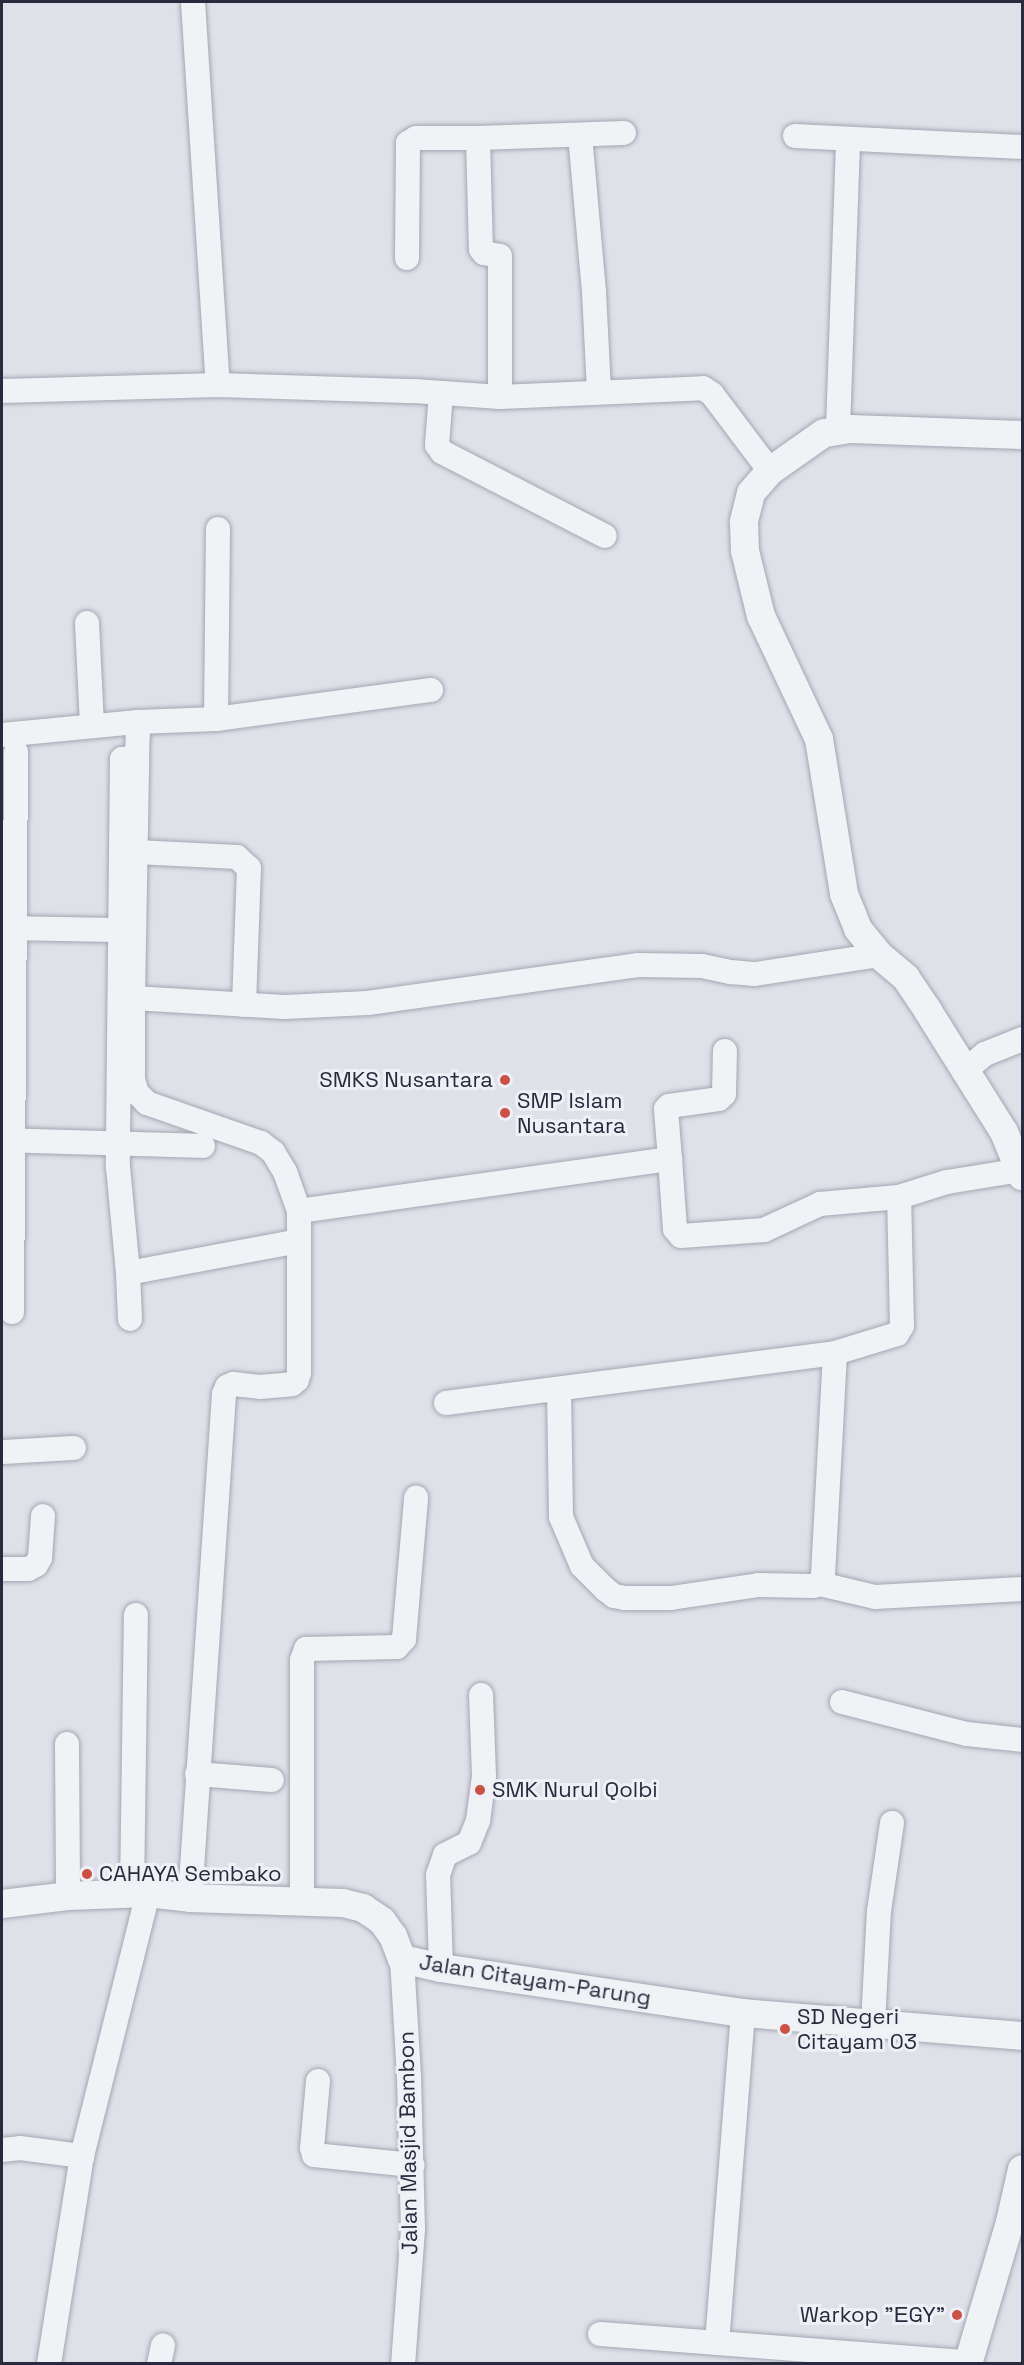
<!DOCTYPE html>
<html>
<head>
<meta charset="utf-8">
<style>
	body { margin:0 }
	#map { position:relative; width:1024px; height:2365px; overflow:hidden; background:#dfe0e8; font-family:"Space Grotesk",sans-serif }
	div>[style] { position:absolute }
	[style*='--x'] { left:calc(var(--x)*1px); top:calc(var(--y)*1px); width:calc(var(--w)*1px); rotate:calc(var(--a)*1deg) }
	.roads { filter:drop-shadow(0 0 2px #a4a6b2) drop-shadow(0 0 2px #a4a6b2) }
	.minor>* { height:24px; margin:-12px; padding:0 12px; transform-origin:12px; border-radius:12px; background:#f1f2f6 }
	.tertiary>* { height:28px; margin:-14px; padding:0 14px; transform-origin:14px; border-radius:14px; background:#f1f2f6 }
	.dots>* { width:16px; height:16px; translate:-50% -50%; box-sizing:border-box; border:3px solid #eef0f5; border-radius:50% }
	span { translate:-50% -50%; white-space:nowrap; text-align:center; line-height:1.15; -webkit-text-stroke:6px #eef0f5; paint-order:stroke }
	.poi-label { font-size:22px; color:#282b3e }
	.right { translate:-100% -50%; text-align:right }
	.left { translate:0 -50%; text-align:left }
	.street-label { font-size:22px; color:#282b3e }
	.frame { position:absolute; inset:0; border:3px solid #282b3e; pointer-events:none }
</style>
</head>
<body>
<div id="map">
	<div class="roads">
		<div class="minor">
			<i style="--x:193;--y:2;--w:384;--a:86.3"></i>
			<i style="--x:580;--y:135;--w:158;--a:84.9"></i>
			<i style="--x:594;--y:292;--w:100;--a:87.1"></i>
			<i style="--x:795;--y:136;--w:227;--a:2.8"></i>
			<i style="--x:478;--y:138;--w:146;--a:-2"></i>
			<i style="--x:407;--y:258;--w:115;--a:-89.5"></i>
			<i style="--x:408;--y:143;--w:9;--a:-32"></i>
			<i style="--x:416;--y:138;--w:62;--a:0"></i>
			<i style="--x:478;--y:138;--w:111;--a:88.5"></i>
			<i style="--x:481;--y:249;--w:5;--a:53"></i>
			<i style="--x:484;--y:253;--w:16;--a:11"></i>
			<i style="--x:500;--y:256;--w:141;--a:90"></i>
			<i style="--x:2;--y:391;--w:216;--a:-1.6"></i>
			<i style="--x:218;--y:385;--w:196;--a:1.8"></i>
			<i style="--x:414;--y:391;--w:86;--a:4"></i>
			<i style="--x:500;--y:397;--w:203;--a:-2.5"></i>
			<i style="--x:703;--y:388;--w:11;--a:34"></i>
			<i style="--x:712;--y:394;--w:96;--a:53"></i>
			<i style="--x:441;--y:393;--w:52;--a:94.4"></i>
			<i style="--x:437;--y:445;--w:9;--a:54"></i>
			<i style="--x:442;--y:452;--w:183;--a:27.3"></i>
			<i style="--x:838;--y:429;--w:290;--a:-88"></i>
			<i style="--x:87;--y:623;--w:103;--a:87.2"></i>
			<i style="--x:216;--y:719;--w:190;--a:-89.4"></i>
			<i style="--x:2;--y:735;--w:137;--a:-5.5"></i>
			<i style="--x:138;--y:722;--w:78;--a:-2.2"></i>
			<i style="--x:216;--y:719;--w:217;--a:-7.7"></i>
			<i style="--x:137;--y:757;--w:15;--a:172"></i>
			<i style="--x:122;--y:759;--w:408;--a:90.6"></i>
			<i style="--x:118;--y:1167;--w:106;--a:84.6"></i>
			<i style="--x:128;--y:1273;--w:174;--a:-10.6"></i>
			<i style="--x:299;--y:1241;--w:30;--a:-90"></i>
			<i style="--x:299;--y:1211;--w:41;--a:-109.7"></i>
			<i style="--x:285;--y:1172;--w:23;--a:-121"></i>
			<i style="--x:273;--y:1152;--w:15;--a:-143"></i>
			<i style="--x:261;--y:1143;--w:121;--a:-160.7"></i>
			<i style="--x:147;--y:1103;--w:14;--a:-135"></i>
			<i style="--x:137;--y:1093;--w:14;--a:-107"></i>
			<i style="--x:133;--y:1080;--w:82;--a:-90"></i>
			<i style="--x:133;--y:998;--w:241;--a:-89"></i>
			<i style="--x:137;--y:757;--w:35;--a:-88"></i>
			<i style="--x:136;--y:852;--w:101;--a:2.8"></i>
			<i style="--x:237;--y:857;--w:16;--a:43"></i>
			<i style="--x:249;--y:868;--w:137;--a:92.1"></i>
			<i style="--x:2;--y:928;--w:117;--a:1"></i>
			<i style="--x:133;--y:998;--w:152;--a:3.4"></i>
			<i style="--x:285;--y:1007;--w:83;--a:-2.8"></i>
			<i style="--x:368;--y:1003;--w:273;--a:-8"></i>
			<i style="--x:638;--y:965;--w:64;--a:0.9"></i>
			<i style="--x:702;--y:966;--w:30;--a:12"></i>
			<i style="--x:731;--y:972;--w:24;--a:5"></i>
			<i style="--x:755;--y:974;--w:125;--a:-8.7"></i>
			<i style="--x:964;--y:1072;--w:28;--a:-41"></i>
			<i style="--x:985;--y:1054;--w:40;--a:-22"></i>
			<i style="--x:2;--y:1140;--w:201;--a:1.7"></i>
			<i style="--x:670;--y:1159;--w:50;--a:-94.6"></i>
			<i style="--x:666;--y:1109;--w:4;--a:-45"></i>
			<i style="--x:669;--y:1106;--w:50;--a:-8"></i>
			<i style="--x:719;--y:1099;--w:7;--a:-45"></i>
			<i style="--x:724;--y:1094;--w:43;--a:-88.7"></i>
			<i style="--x:299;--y:1211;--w:375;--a:-8"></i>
			<i style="--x:670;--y:1159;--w:70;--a:85.9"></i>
			<i style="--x:675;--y:1229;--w:9;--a:49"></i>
			<i style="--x:681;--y:1236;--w:83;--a:-4.1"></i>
			<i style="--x:764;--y:1230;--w:62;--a:-24.9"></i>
			<i style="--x:820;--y:1204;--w:79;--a:-5.1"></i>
			<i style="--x:899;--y:1197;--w:50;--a:-17.4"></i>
			<i style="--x:947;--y:1182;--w:75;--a:-9.2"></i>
			<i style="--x:128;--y:1273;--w:46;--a:87.5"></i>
			<i style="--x:12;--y:1312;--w:560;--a:-89.59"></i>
			<i style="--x:559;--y:1389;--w:128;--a:89.1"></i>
			<i style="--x:561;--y:1517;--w:53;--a:66.8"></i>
			<i style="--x:582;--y:1566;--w:33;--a:45"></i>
			<i style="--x:605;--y:1589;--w:11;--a:38"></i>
			<i style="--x:614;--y:1596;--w:11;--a:10"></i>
			<i style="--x:625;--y:1598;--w:46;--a:0"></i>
			<i style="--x:671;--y:1598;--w:89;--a:-8.4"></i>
			<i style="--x:759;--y:1585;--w:54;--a:1.1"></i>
			<i style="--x:813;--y:1586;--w:7;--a:-16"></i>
			<i style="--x:820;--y:1584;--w:9;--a:-72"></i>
			<i style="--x:823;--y:1575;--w:222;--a:-86.9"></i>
			<i style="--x:446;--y:1403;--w:392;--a:-7.3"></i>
			<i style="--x:835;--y:1353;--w:65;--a:-17"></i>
			<i style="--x:897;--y:1334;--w:9;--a:-58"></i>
			<i style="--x:902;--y:1326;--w:129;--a:-91.3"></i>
			<i style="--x:2;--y:1452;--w:72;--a:-3.2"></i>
			<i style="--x:2;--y:1569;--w:26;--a:0"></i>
			<i style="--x:28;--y:1569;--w:9;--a:-27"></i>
			<i style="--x:36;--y:1565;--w:8;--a:-60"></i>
			<i style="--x:40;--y:1558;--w:42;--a:-85.9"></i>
			<i style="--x:820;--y:1584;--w:57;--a:13.3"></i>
			<i style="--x:875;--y:1597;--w:147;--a:-3.1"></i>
			<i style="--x:842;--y:1702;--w:129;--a:14.4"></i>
			<i style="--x:967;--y:1734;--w:55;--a:6.2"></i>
			<i style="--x:67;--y:1744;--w:152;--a:89.6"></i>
			<i style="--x:197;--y:1774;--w:75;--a:4.6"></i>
			<i style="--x:132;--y:1894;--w:279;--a:-89.2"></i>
			<i style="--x:190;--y:1898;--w:505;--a:-86.14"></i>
			<i style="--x:224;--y:1394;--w:8;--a:-67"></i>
			<i style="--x:227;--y:1387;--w:7;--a:-27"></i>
			<i style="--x:233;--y:1384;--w:27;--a:6"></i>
			<i style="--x:260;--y:1387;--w:32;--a:-5"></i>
			<i style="--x:292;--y:1384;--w:6;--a:-39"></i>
			<i style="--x:297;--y:1380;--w:7;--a:-74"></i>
			<i style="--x:299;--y:1373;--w:132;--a:-90"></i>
			<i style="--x:302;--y:1900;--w:240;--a:-90"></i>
			<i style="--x:302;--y:1660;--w:12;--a:-70"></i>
			<i style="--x:306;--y:1649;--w:91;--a:-1.3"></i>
			<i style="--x:397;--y:1647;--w:11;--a:-49"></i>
			<i style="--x:404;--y:1639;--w:142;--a:-85.1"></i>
			<i style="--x:402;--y:1959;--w:118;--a:86.6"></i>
			<i style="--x:409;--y:2077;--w:152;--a:88.5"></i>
			<i style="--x:413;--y:2229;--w:135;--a:94.2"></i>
			<i style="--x:441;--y:1968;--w:93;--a:-91.8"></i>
			<i style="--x:438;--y:1875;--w:21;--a:-71"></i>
			<i style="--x:445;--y:1855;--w:27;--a:-27"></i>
			<i style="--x:469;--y:1843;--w:24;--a:-68"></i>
			<i style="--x:478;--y:1821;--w:45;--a:-82.4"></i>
			<i style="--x:484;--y:1776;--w:81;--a:-92.1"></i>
			<i style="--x:873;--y:2024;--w:113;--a:-87"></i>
			<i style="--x:879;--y:1911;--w:89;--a:-81.6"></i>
			<i style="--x:318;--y:2081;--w:67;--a:95.1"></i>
			<i style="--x:312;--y:2148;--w:7;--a:74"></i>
			<i style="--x:314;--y:2155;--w:99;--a:5.8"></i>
			<i style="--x:2;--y:2150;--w:18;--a:-6"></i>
			<i style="--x:20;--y:2148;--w:63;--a:7.4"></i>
			<i style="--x:600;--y:2334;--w:369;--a:4.4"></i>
			<i style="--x:717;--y:2343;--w:331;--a:-85.5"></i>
			<i style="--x:49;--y:2364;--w:211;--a:-81"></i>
			<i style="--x:82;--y:2156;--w:271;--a:-75.9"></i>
			<i style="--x:159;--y:2364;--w:19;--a:-78"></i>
		</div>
		<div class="tertiary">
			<i style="--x:1022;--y:435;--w:172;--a:-178"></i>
			<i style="--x:850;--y:429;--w:26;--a:171"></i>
			<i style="--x:824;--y:433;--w:66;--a:144.9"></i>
			<i style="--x:770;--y:471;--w:29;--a:131"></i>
			<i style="--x:751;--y:493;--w:30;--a:104"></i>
			<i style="--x:744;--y:522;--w:29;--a:88"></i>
			<i style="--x:745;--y:551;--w:67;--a:76.2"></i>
			<i style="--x:761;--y:616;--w:136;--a:64.8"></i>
			<i style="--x:819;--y:739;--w:157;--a:80.8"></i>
			<i style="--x:844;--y:894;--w:38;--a:68"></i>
			<i style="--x:858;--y:929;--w:33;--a:51"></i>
			<i style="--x:879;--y:955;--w:35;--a:40"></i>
			<i style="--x:906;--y:978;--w:40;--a:56"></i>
			<i style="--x:928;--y:1011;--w:143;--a:57.9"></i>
			<i style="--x:1004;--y:1132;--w:48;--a:67.8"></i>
			<i style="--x:2;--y:1904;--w:66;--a:-6.9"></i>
			<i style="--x:68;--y:1896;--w:80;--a:-2.1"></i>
			<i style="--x:148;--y:1893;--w:42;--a:6.8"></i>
			<i style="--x:190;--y:1898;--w:153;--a:1.9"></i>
			<i style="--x:343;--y:1903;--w:21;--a:14"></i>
			<i style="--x:363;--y:1908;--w:23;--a:34"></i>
			<i style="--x:382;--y:1921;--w:19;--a:54"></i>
			<i style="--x:393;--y:1936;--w:25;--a:69"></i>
			<i style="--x:402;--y:1959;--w:40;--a:13"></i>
			<i style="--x:441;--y:1968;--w:305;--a:8.5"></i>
			<i style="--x:743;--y:2013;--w:280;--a:4.7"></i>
			<i style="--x:968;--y:2364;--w:148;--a:-73.5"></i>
			<i style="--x:1010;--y:2222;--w:54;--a:-77.2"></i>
		</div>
	</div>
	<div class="dots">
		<i style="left:505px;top:1080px;background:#cb5046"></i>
		<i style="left:505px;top:1113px;background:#cb5046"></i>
		<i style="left:480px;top:1790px;background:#cb5046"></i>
		<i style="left:87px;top:1874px;background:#cb5046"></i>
		<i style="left:785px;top:2029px;background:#cb5046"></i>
		<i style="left:957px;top:2315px;background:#cb5046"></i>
	</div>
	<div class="poi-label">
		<span class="right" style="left:493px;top:1080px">SMKS Nusantara</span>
		<span class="left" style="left:517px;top:1113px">SMP Islam<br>Nusantara</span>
		<span class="left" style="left:492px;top:1790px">SMK Nurul Qolbi</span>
		<span class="left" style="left:99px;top:1874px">CAHAYA Sembako</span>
		<span class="left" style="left:797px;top:2029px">SD Negeri<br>Citayam 03</span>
		<span class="right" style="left:945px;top:2315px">Warkop "ЕGY"</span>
	</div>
	<div class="street-label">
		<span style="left:535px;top:1980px;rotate:9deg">Jalan Citayam-Parung</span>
		<span style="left:408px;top:2143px;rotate:-91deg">Jalan Masjid Bambon</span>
	</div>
	<div class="frame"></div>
</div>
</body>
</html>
